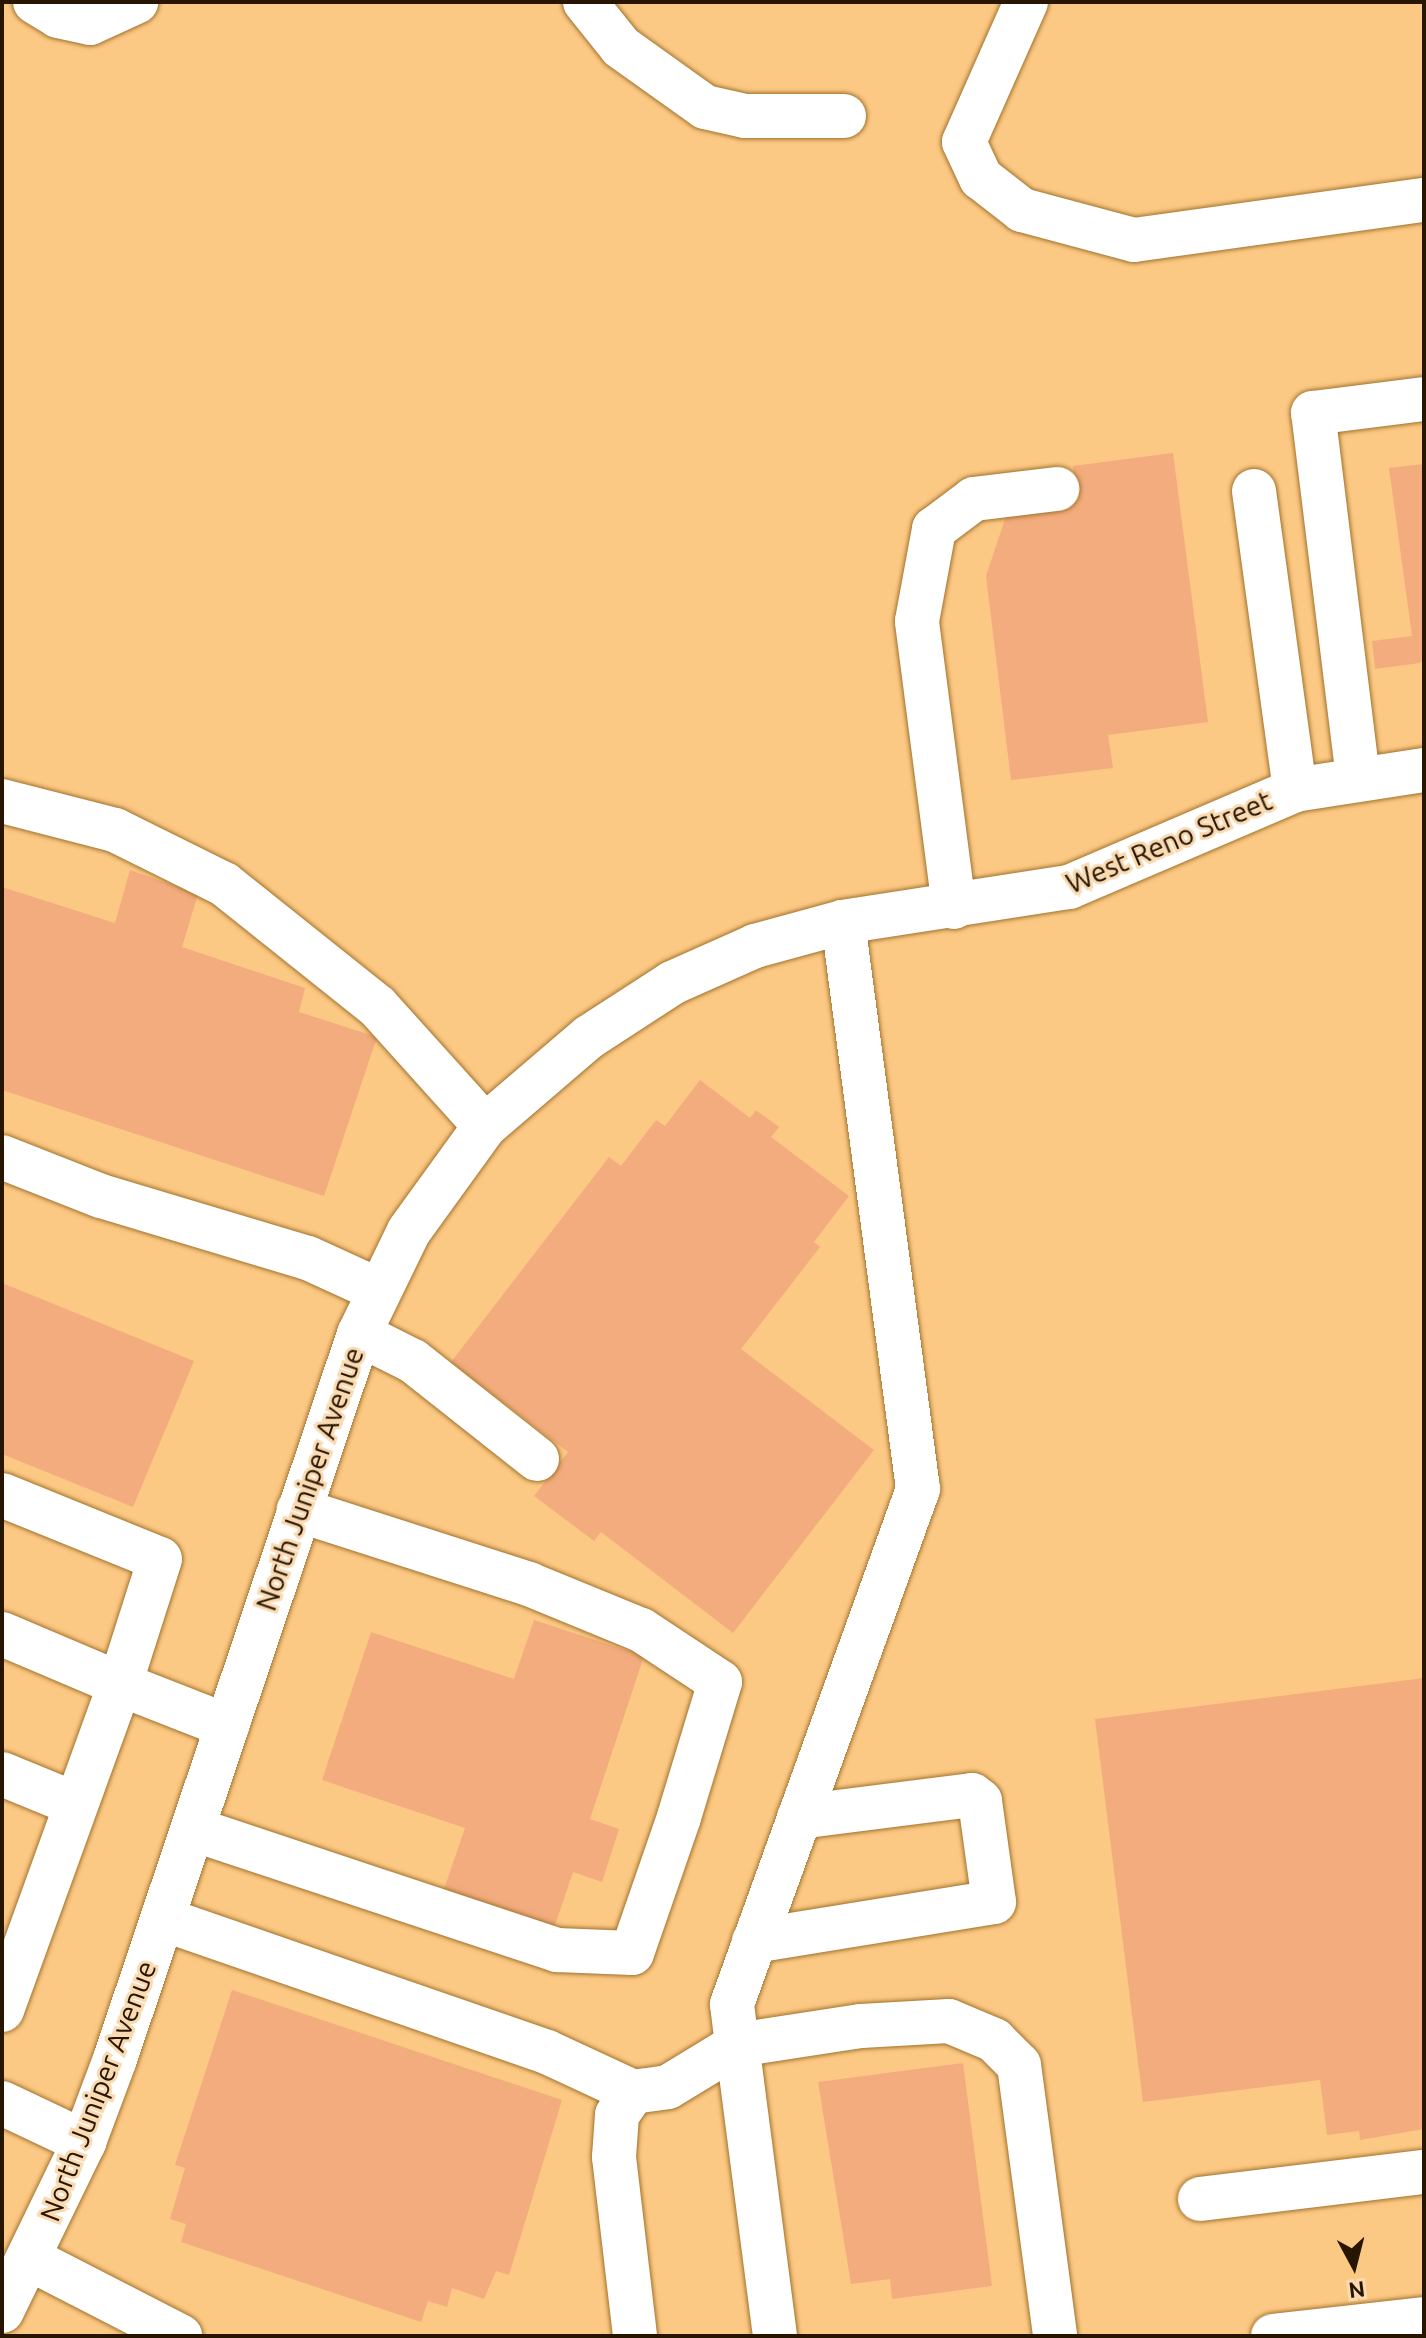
<!DOCTYPE html>
<html>
<head>
<meta charset="utf-8">
<style>
	body { margin:0 }
	#map { position:relative; width:1426px; height:2338px; overflow:hidden; background:#fcc984; font-family:Ubuntu,sans-serif }
	div>[style] { position:absolute }
	[style*='--x'] { left:calc(var(--x)*1px); top:calc(var(--y)*1px); width:calc(var(--w)*1px); rotate:calc(var(--a)*1deg) }
	.building>* { inset:0; background:#f3ac7d }
	.roads { filter:drop-shadow(0 0 2px #a2732d) drop-shadow(0 0 2px #a2732d) }
	.minor>* { height:44px; margin:-22px; padding:0 22px; transform-origin:22px; border-radius:22px; background:#fff }
	span { translate:-50% -50%; white-space:nowrap; text-align:center; line-height:1.15; -webkit-text-stroke:6px #f9dab2; paint-order:stroke }
	.street-label { font-size:28px; color:#271500 }
	.frame { position:absolute; inset:0; border:4px solid #271500; pointer-events:none }
	.north { position:absolute; left:1314px; top:2226px; width:80px; height:80px; -webkit-text-stroke:6px #f9dab2; paint-order:stroke; rotate:173deg; font-size:22px; font-weight:700; line-height:32px; text-align:center; color:#271500 }
	.north::after { content:''; display:block; margin:auto; width:28px; height:36px; background:#271500; clip-path:polygon(50% 0,100% 100%,50% 72%,0 100%) }
</style>
</head>
<body>
<div id="map">
	<div class="building">
		<i style="clip-path:polygon(1173px 453px,1208px 722px,1108px 735px,1113px 768px,1011px 780px,986px 576px,1008px 510px,1078px 501px,1073px 466px)"></i>
		<i style="clip-path:polygon(1424px 464px,1424px 657px,1420px 663px,1375px 669px,1372px 641px,1412px 636px,1389px 468px)"></i>
		<i style="clip-path:polygon(130px 870px,198px 894px,182px 947px,305px 988px,299px 1012px,377px 1037px,324px 1196px,2px 1090px,2px 887px,115px 923px)"></i>
		<i style="clip-path:polygon(700px 1080px,750px 1118px,756px 1110px,779px 1127px,771px 1137px,849px 1196px,814px 1242px,820px 1247px,741px 1349px,874px 1450px,733px 1633px,601px 1532px,594px 1541px,534px 1496px,568px 1452px,451px 1362px,609px 1157px,621px 1166px,656px 1120px,665px 1126px)"></i>
		<i style="clip-path:polygon(2px 1283px,194px 1361px,133px 1507px,2px 1454px)"></i>
		<i style="clip-path:polygon(534px 1620px,644px 1656px,590px 1819px,619px 1829px,602px 1882px,573px 1872px,553px 1931px,442px 1895px,465px 1828px,322px 1780px,371px 1632px,514px 1679px)"></i>
		<i style="clip-path:polygon(1424px 1678px,1424px 2129px,1360px 2140px,1359px 2131px,1327px 2135px,1320px 2080px,1143px 2102px,1095px 1719px)"></i>
		<i style="clip-path:polygon(232px 1990px,562px 2100px,509px 2275px,496px 2271px,484px 2299px,452px 2288px,447px 2307px,428px 2301px,421px 2322px,181px 2242px,186px 2224px,170px 2219px,185px 2168px,175px 2165px)"></i>
		<i style="clip-path:polygon(963px 2063px,992px 2286px,892px 2299px,890px 2279px,851px 2284px,818px 2082px)"></i>
	</div>
	<div class="roads">
		<div class="minor">
			<i style="--x:35;--y:2;--w:27;--a:31"></i>
			<i style="--x:58;--y:16;--w:33;--a:12"></i>
			<i style="--x:90;--y:23;--w:51;--a:-24.5"></i>
			<i style="--x:585;--y:2;--w:58;--a:51.3"></i>
			<i style="--x:621;--y:47;--w:103;--a:35.5"></i>
			<i style="--x:705;--y:107;--w:41;--a:12.7"></i>
			<i style="--x:745;--y:116;--w:99;--a:0"></i>
			<i style="--x:1026;--y:2;--w:153;--a:113.9"></i>
			<i style="--x:964;--y:142;--w:40;--a:65"></i>
			<i style="--x:981;--y:178;--w:52;--a:38"></i>
			<i style="--x:1022;--y:210;--w:116;--a:15"></i>
			<i style="--x:1134;--y:240;--w:293;--a:-7.9"></i>
			<i style="--x:1254;--y:491;--w:302;--a:82.2"></i>
			<i style="--x:1358;--y:778;--w:368;--a:-97"></i>
			<i style="--x:1313;--y:413;--w:112;--a:-7.2"></i>
			<i style="--x:2;--y:801;--w:117;--a:14.4"></i>
			<i style="--x:115;--y:830;--w:122;--a:26.4"></i>
			<i style="--x:224;--y:884;--w:196;--a:38.6"></i>
			<i style="--x:377;--y:1006;--w:161;--a:48"></i>
			<i style="--x:954;--y:907;--w:288;--a:-97.4"></i>
			<i style="--x:917;--y:621;--w:94;--a:-79.5"></i>
			<i style="--x:934;--y:529;--w:50;--a:-36.9"></i>
			<i style="--x:974;--y:499;--w:84;--a:-6.9"></i>
			<i style="--x:2;--y:1157;--w:106;--a:21.5"></i>
			<i style="--x:101;--y:1196;--w:216;--a:16.7"></i>
			<i style="--x:308;--y:1258;--w:77;--a:24.6"></i>
			<i style="--x:359;--y:1334;--w:60;--a:26.6"></i>
			<i style="--x:413;--y:1361;--w:158;--a:38.3"></i>
			<i style="--x:2;--y:1495;--w:170;--a:22.1"></i>
			<i style="--x:160;--y:1559;--w:131;--a:107.7"></i>
			<i style="--x:120;--y:1684;--w:128;--a:-157"></i>
			<i style="--x:2;--y:1774;--w:79;--a:22.3"></i>
			<i style="--x:193;--y:1829;--w:384;--a:18.4"></i>
			<i style="--x:557;--y:1950;--w:75;--a:2.3"></i>
			<i style="--x:632;--y:1953;--w:144;--a:-70.9"></i>
			<i style="--x:679;--y:1817;--w:141;--a:-73.1"></i>
			<i style="--x:720;--y:1682;--w:95;--a:-146.6"></i>
			<i style="--x:641;--y:1630;--w:121;--a:-157.7"></i>
			<i style="--x:529;--y:1584;--w:242;--a:-162.2"></i>
			<i style="--x:163;--y:1919;--w:406;--a:19.1"></i>
			<i style="--x:547;--y:2052;--w:95;--a:24.9"></i>
			<i style="--x:633;--y:2092;--w:35;--a:-8"></i>
			<i style="--x:668;--y:2087;--w:81;--a:-31.3"></i>
			<i style="--x:737;--y:2045;--w:41;--a:-97"></i>
			<i style="--x:732;--y:2004;--w:548;--a:-70.14"></i>
			<i style="--x:918;--y:1489;--w:572;--a:-97.54"></i>
			<i style="--x:754;--y:1941;--w:243;--a:-9.2"></i>
			<i style="--x:994;--y:1902;--w:102;--a:-97.9"></i>
			<i style="--x:980;--y:1801;--w:10;--a:-143"></i>
			<i style="--x:972;--y:1795;--w:174;--a:172.8"></i>
			<i style="--x:2;--y:2010;--w:347;--a:-70.1"></i>
			<i style="--x:120;--y:1684;--w:115;--a:21.4"></i>
			<i style="--x:633;--y:2092;--w:28;--a:125"></i>
			<i style="--x:617;--y:2115;--w:42;--a:94.1"></i>
			<i style="--x:614;--y:2157;--w:180;--a:83.3"></i>
			<i style="--x:2;--y:2103;--w:91;--a:25.4"></i>
			<i style="--x:1200;--y:2199;--w:226;--a:-6.9"></i>
			<i style="--x:30;--y:2259;--w:169;--a:27.2"></i>
			<i style="--x:2;--y:2311;--w:188;--a:-64.1"></i>
			<i style="--x:84;--y:2142;--w:89;--a:-69.5"></i>
			<i style="--x:115;--y:2059;--w:765;--a:-71.4"></i>
			<i style="--x:359;--y:1334;--w:114;--a:-64.1"></i>
			<i style="--x:409;--y:1231;--w:130;--a:-54.1"></i>
			<i style="--x:485;--y:1126;--w:137;--a:-40.6"></i>
			<i style="--x:589;--y:1037;--w:99;--a:-33"></i>
			<i style="--x:672;--y:983;--w:91;--a:-24"></i>
			<i style="--x:755;--y:946;--w:91;--a:-15.3"></i>
			<i style="--x:843;--y:922;--w:229;--a:-8.8"></i>
			<i style="--x:1069;--y:887;--w:246;--a:-23.2"></i>
			<i style="--x:1295;--y:790;--w:131;--a:-8.8"></i>
			<i style="--x:775;--y:2336;--w:293;--a:-97.4"></i>
			<i style="--x:737;--y:2045;--w:125;--a:-8.7"></i>
			<i style="--x:861;--y:2026;--w:88;--a:-3.3"></i>
			<i style="--x:949;--y:2021;--w:49;--a:22.9"></i>
			<i style="--x:994;--y:2040;--w:35;--a:45"></i>
			<i style="--x:1019;--y:2065;--w:273;--a:82.4"></i>
			<i style="--x:1273;--y:2336;--w:152;--a:-6.4"></i>
		</div>
	</div>
	<div class="street-label">
		<span style="left:1169px;top:842px;rotate:-23deg">West Reno Street</span>
		<span style="left:310px;top:1479px;rotate:-71deg">North Juniper Avenue</span>
		<span style="left:98px;top:2091px;rotate:-69deg">North Juniper Avenue</span>
	</div>
	<div class="frame"></div>
	<div class="north">N</div>
</div>
</body>
</html>
